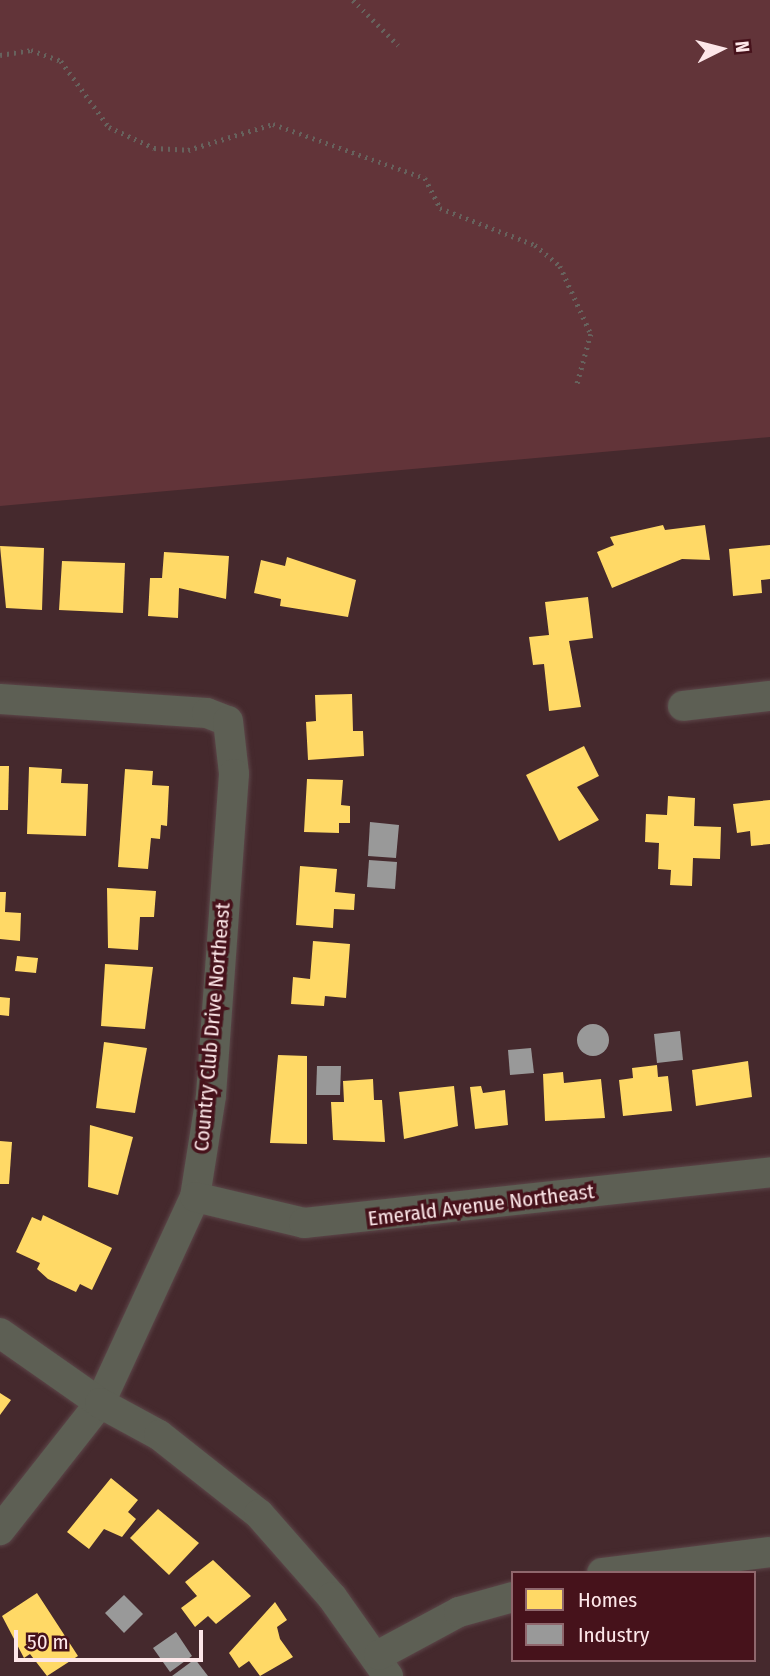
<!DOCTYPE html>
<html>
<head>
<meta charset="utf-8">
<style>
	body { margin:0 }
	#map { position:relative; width:770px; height:1676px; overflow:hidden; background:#45292d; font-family:"Fira Sans Condensed",sans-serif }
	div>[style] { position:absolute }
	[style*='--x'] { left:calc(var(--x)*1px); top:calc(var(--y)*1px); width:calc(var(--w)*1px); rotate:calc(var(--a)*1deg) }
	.green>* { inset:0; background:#623439 }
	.homes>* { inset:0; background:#ffd966 }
	.industry>* { inset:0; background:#999 }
	.round { border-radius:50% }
	.path>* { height:4.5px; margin-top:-2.25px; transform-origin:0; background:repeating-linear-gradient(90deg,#67625d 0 2px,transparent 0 7px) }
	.roads { filter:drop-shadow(0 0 2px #5c4649) drop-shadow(0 0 2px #5c4649) }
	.street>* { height:30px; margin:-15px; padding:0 15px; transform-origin:15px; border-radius:15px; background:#5d5f54 }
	span { translate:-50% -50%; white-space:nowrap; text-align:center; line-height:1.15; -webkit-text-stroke:7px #46121b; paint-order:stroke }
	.street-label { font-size:21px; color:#fde7e9 }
	.legend { position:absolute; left:511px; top:1571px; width:245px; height:91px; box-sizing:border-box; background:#46121b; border:2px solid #8f676d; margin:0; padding:9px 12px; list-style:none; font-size:21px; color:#fde7e9 }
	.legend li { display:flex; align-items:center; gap:14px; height:35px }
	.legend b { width:35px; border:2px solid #8f676d }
	.north { position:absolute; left:686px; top:14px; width:70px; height:70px; -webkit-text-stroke:5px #46121b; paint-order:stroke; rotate:84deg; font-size:19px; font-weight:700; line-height:28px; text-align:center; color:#fde7e9 }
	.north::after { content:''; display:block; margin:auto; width:24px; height:32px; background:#fde7e9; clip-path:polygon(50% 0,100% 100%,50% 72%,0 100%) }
	.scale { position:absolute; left:14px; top:1630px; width:189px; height:32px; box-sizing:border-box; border:4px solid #fde7e9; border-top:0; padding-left:9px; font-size:21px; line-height:24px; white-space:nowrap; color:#fde7e9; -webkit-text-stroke:5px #46121b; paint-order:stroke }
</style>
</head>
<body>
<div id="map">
	<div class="green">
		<i style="clip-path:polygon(0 0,770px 0,770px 437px,0 506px)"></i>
	</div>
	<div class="homes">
		<i style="clip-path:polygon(663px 525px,665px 530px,705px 525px,710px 560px,682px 559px,612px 588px,597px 552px,614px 545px,610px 537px)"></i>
		<i style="clip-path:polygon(770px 545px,770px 579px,761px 580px,762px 593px,733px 596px,729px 549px)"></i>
		<i style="clip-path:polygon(0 546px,44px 548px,42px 610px,6px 608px)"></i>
		<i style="clip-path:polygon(164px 552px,229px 556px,226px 599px,179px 588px,178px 618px,148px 616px,150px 578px,162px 578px)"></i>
		<i style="clip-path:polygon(287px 557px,356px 580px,348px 617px,280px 606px,281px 599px,254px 593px,261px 560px,285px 566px)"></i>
		<i style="clip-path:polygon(62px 561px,125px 563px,123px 613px,59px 610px)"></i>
		<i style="clip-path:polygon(588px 597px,593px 638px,569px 641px,581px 707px,549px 711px,544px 664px,533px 665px,529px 637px,549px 635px,545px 602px)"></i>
		<i style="clip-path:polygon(352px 694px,353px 731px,363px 731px,364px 756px,308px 760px,306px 722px,316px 721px,315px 695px)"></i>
		<i style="clip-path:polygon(584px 746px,599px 776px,577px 787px,599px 820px,559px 841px,526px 775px)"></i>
		<i style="clip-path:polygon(0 766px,9px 766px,8px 810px,0 810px)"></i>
		<i style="clip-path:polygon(29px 767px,62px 769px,61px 783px,88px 784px,86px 836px,27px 834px)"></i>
		<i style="clip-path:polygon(125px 769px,153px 771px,152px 785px,169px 786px,167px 826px,161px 825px,160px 839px,151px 838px,148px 869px,118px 867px)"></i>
		<i style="clip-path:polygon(307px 779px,343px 780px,341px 805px,350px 806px,350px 823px,339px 823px,339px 833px,304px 832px)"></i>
		<i style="clip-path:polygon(668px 796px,695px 798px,694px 826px,721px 827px,720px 859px,693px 858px,692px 886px,670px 885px,671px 870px,658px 869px,659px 843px,645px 842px,646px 814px,667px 815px)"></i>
		<i style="clip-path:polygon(770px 800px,770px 844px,751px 846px,750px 831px,737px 833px,733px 804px)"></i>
		<i style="clip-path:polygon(300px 866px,337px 869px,335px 892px,355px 894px,354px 910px,334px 909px,333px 928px,296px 925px)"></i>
		<i style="clip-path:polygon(107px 888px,156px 891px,154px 917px,140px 917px,138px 950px,108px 948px)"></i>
		<i style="clip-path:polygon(0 892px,6px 892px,5px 912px,21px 913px,20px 941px,0 939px)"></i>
		<i style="clip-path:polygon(313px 941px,350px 944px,346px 998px,325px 996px,324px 1006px,291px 1004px,293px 977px,310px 979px)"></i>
		<i style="clip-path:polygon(17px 956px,38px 958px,36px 973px,15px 971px)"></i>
		<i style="clip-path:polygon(105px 964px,153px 967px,145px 1029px,101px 1026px)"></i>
		<i style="clip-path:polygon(0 997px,10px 998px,9px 1016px,0 1015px)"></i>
		<i style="clip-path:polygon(104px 1042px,147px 1048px,135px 1113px,96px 1108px)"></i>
		<i style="clip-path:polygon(278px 1055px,307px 1056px,307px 1144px,270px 1143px)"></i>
		<i style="clip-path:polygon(748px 1061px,752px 1097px,696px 1106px,692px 1070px)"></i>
		<i style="clip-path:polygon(657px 1065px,658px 1077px,668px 1076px,672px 1111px,623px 1116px,619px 1080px,633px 1078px,632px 1068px)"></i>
		<i style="clip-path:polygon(563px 1072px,564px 1083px,601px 1079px,605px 1118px,545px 1121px,543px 1074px)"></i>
		<i style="clip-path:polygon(373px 1079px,374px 1100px,382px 1100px,385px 1142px,333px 1140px,331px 1102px,344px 1102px,343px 1081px)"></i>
		<i style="clip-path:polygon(454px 1086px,458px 1126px,404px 1139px,399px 1092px)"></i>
		<i style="clip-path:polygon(481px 1086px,483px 1093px,505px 1090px,508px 1125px,475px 1129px,470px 1087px)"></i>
		<i style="clip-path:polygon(90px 1125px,133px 1137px,118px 1195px,88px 1187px)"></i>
		<i style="clip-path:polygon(0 1141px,12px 1142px,9px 1184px,0 1184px)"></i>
		<i style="clip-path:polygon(43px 1215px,112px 1248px,92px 1290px,80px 1284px,76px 1292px,48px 1279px,37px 1269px,40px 1263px,16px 1252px,32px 1217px,41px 1221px)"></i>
		<i style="clip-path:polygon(0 1393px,11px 1400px,0 1415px)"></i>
		<i style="clip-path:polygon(111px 1478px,138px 1500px,128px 1512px,136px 1519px,122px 1537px,104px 1529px,89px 1549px,67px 1532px)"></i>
		<i style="clip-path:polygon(158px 1509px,199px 1543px,169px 1575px,130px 1538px)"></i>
		<i style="clip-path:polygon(213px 1560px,251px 1596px,216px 1624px,208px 1616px,195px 1627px,181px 1608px,197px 1596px,185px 1582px)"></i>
		<i style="clip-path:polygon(37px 1593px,78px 1656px,47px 1676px,30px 1654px,24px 1658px,2px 1616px)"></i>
		<i style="clip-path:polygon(275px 1602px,287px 1620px,277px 1627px,280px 1639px,293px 1657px,260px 1676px,249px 1661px,239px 1668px,229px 1653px)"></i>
	</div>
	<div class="industry">
		<i style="clip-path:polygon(370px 822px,399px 825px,396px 858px,368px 856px)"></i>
		<i style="clip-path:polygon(369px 860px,397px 862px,395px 889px,367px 887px)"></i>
		<i class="round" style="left:577px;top:1024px;width:32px;height:32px"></i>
		<i style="clip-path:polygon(680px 1031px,683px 1060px,657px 1063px,654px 1034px)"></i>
		<i style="clip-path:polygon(531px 1048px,534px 1073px,510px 1075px,508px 1050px)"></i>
		<i style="clip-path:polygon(317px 1066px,341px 1066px,340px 1095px,316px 1095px)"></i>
		<i style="clip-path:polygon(124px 1595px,143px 1614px,124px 1633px,105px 1613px)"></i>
		<i style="clip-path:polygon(176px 1632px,192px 1656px,170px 1672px,153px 1648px)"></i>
		<i style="clip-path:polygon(195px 1659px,208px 1676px,172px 1676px)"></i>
	</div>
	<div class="path">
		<i style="--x:353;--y:0;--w:64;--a:45"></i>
		<i style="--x:0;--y:55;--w:31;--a:-9"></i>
		<i style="--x:31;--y:50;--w:32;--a:20"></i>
		<i style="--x:61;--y:61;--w:82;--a:54"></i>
		<i style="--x:109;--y:127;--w:50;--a:25"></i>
		<i style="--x:154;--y:148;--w:34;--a:3"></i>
		<i style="--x:188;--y:150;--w:89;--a:-17"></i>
		<i style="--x:273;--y:124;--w:161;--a:19.6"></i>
		<i style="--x:425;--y:178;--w:34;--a:63"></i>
		<i style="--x:440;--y:208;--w:102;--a:21.3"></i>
		<i style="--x:535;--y:245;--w:33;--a:40"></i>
		<i style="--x:560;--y:266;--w:75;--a:65.5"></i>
		<i style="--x:591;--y:334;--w:53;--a:105.4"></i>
	</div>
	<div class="roads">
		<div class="street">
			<i style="--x:0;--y:699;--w:207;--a:3.9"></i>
			<i style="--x:207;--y:713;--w:22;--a:21"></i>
			<i style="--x:228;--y:721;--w:53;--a:83.5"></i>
			<i style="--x:234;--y:774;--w:323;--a:94.1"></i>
			<i style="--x:211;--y:1096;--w:102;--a:99"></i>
			<i style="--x:195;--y:1197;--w:227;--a:114.8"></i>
			<i style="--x:100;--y:1403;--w:162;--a:128.2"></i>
			<i style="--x:683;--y:706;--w:88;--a:-6.6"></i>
			<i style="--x:195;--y:1197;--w:112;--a:13.4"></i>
			<i style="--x:304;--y:1223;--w:469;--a:-6.2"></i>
			<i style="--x:0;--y:1333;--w:122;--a:35"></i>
			<i style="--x:100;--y:1403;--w:67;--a:28.5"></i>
			<i style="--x:159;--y:1435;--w:127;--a:38.3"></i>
			<i style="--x:259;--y:1514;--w:111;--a:48.7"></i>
			<i style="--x:332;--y:1597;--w:97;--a:54.7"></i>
			<i style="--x:602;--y:1573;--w:169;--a:-7.1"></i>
			<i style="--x:379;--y:1655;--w:91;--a:-28.3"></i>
			<i style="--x:459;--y:1612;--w:56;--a:-15.5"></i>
		</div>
	</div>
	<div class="street-label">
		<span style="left:212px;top:1027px;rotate:-85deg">Country Club Drive Northeast</span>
		<span style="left:481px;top:1205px;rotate:-7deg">Emerald Avenue Northeast</span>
	</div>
	<ul class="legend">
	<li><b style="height:19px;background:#ffd966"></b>Homes</li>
	<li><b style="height:19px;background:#999"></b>Industry</li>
	</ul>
	<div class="north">N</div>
	<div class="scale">50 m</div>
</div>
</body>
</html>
